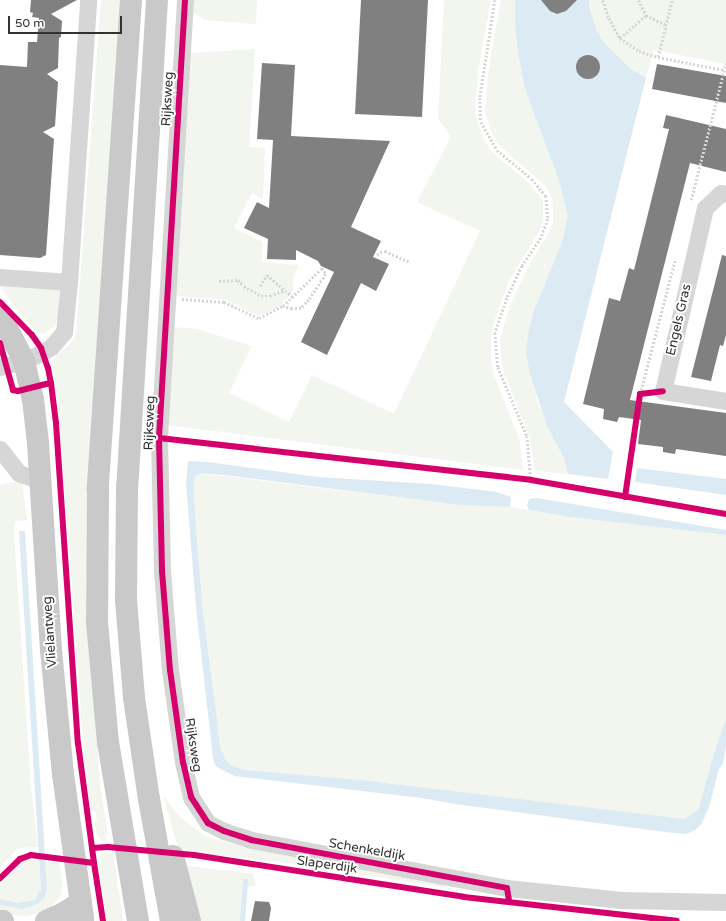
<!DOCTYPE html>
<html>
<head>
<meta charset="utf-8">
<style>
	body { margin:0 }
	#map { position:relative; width:726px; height:921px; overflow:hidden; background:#fff; font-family:"Varela Round",sans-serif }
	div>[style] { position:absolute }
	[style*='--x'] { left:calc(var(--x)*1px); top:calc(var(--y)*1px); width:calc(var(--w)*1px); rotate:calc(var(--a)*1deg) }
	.green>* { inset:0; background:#f2f6ee }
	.water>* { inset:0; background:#dceaf3 }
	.stream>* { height:4.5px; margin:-2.25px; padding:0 2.25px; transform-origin:2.25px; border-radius:2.25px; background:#dceaf3 }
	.building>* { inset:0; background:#808080 }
	.round { border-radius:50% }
	.path>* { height:2.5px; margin-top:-1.25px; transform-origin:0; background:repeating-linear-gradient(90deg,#d6d6d6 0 2px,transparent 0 4px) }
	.minor>* { height:17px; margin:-8.5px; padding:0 8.5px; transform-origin:8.5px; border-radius:8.5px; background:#d6d6d6 }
	.major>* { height:22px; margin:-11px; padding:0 11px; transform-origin:11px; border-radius:11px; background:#c9c9c9 }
	.cycleway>* { height:6px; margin:-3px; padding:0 3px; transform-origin:3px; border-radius:3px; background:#d6006c }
	span { translate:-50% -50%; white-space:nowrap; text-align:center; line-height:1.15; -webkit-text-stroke:4px #fff; paint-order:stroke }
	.street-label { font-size:13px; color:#323232 }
	.scale { position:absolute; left:8px; top:16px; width:114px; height:18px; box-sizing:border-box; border:2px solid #323232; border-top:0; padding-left:5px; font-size:12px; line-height:14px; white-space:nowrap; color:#323232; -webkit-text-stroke:3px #fff; paint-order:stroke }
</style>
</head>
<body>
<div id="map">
	<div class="green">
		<i style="clip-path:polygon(101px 0,121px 0,100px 312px,92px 675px,100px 784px,108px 834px,106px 835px,107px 842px,101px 840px,97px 835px,95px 823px,97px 821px,95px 811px,91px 811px,84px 754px,60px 428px,52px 363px,52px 360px,70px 344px,76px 335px)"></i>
		<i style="clip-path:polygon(194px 0,257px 0,256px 24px,204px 20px,193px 12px)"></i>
		<i style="clip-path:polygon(444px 0,491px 0,478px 71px,475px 114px,484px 141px,495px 155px,530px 184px,543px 201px,543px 220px,540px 230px,509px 281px,494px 322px,491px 338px,491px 359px,494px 376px,520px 440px,523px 470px,167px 425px,172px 327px,197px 329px,252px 346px,229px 393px,289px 422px,312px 375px,394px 414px,480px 231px,417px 202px,451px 137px,438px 118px)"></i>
		<i style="clip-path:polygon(501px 0,515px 0,515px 24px,518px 53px,524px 86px,559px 181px,568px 216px,562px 242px,533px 313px,526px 353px,537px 400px,547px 426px,564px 460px,568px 474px,535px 471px,530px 438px,504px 373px,501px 358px,500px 339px,509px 308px,528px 267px,548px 234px,553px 222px,553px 210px,552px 198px,546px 186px,502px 148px,493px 136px,485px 113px,488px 73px)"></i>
		<i style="clip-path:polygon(589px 0,726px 0,726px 64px,654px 50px,646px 78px,630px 68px,605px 44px,596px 29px,590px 10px)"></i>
		<i style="clip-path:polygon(255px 49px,249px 147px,265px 148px,263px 199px,252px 193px,234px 228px,263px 242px,262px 262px,299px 265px,293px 279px,294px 288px,291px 295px,283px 301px,282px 306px,259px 316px,226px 300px,174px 296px,190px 53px)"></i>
		<i style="clip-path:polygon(0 286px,55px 290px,60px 287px,59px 313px,55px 326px,44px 334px,36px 331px,15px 308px)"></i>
		<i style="clip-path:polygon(200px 473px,460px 505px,510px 507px,570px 517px,726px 535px,726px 719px,715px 750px,698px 810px,684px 819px,654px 817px,361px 780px,244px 770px,233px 766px,227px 762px,220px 748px,203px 612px,194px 497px,194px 479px,196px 475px)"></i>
		<i style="clip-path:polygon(22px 481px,27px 520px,15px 521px,14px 534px,31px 787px,38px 847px,18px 848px,0 867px,0 485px)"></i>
		<i style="clip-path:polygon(163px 795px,177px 814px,191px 826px,207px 837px,249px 848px,443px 885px,443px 887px,280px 862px,179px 851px)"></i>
		<i style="clip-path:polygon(102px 852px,113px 853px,123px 921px,106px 921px,99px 864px,101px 863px,100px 855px)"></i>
		<i style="clip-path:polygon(26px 859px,39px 860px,41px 889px,39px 895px,35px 900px,19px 903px,0 899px,0 884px,2px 884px)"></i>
		<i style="clip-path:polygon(45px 861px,59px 863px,62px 882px,61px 896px,50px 908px,37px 914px,26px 916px,0 914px,0 905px,23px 909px,33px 906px,47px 889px)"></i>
		<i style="clip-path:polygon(183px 865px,253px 874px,256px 885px,246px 888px,243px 921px,198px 921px)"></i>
	</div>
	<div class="water">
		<i style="clip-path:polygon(515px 0,589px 0,590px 10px,596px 29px,605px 44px,630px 68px,646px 78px,564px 402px,613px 452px,608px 479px,568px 474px,564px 459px,547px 426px,530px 374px,526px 353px,528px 335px,533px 313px,562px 242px,568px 216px,559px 181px,524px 86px,518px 53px,515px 24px)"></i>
		<i style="clip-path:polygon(188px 461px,208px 462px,318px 477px,431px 484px,497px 492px,511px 497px,510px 507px,460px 505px,224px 475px,200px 473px,196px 475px,194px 479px,194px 497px,197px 540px,203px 612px,217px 720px,220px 748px,227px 762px,233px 766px,244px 770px,361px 780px,684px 819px,698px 810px,715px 750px,726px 719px,726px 746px,723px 764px,719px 769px,709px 807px,701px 825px,695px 830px,686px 834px,665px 832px,455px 804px,422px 798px,235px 776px,220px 769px,215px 765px,213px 758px,196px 608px,186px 483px)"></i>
		<i style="clip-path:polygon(637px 468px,726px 479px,726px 495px,635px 482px)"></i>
		<i style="clip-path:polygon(537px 498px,726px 530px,726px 535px,570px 517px,529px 510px,527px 505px,529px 499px)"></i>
		<i style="clip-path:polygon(19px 531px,25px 531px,47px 889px,44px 899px,33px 906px,23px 909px,0 905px,0 899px,18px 903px,35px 900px,41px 889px)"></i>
	</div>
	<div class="stream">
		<i style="--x:242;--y:921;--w:40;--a:-85.7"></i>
	</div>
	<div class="building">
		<i style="clip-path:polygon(31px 0,77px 0,51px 14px,62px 21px,61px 37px,59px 38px,58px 68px,47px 74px,58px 82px,55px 126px,43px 132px,54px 139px,46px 255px,40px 258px,0 255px,0 65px,27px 67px,28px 42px,37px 42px,39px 18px,32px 17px,33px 13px,30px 12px)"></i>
		<i style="clip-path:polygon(361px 0,428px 0,422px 117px,355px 114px)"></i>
		<i style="clip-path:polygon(541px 0,577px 0,566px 11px,557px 14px,550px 11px)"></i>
		<i class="round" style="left:576px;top:55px;width:24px;height:24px"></i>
		<i style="clip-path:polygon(262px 63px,295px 65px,291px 136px,390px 141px,351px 227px,381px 241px,373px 257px,389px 264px,376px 291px,361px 283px,327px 355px,301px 342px,334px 272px,321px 266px,318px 261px,296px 250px,296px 260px,267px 259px,268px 239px,244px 228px,257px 202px,269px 208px,273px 140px,257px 139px)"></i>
		<i style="clip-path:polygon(657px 64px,726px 76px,726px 103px,652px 89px)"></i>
		<i style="clip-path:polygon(666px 115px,726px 129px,726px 172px,690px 163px,630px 400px,726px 413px,726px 456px,676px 449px,675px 454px,663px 452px,663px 447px,638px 444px,641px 420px,619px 417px,617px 422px,603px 419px,604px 409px,583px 404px,609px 298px,620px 301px,629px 268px,634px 270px,669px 129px,663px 128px)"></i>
		<i style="clip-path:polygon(722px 255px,726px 256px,726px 335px,723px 346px,720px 345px,711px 381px,691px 377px)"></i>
		<i style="clip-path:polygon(255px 901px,269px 902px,271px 908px,269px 921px,251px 921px)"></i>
	</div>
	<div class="path">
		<i style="--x:495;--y:0;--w:99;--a:98.7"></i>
		<i style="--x:480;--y:98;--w:24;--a:88"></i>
		<i style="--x:481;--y:122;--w:32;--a:60"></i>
		<i style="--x:497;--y:150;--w:45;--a:39.6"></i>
		<i style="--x:532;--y:179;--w:22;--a:51"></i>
		<i style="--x:546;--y:196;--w:23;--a:85"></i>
		<i style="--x:548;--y:219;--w:20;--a:110"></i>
		<i style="--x:541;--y:238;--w:34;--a:124"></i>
		<i style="--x:522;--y:266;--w:35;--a:115"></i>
		<i style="--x:507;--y:298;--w:37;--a:109"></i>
		<i style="--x:495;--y:333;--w:34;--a:85"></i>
		<i style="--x:498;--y:367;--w:75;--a:67.2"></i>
		<i style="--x:527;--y:436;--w:44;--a:84.8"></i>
		<i style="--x:603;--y:0;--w:19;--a:72"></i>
		<i style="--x:609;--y:18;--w:23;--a:61"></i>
		<i style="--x:620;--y:38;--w:23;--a:34"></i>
		<i style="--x:639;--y:51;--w:20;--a:18"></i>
		<i style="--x:658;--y:57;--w:67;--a:11.1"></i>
		<i style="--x:639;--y:0;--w:17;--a:65"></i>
		<i style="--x:646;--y:15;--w:22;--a:27"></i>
		<i style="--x:620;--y:38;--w:35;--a:-41"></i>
		<i style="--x:658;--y:57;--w:59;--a:-76.2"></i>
		<i style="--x:691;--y:200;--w:141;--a:-75.7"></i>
		<i style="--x:377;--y:255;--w:4;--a:-45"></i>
		<i style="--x:380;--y:252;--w:5;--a:-11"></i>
		<i style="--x:385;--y:251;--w:27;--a:24"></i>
		<i style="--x:219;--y:281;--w:19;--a:-3"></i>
		<i style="--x:238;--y:280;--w:8;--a:45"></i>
		<i style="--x:244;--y:286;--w:20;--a:30"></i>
		<i style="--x:261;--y:296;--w:9;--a:0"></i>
		<i style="--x:270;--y:296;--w:16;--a:-22"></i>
		<i style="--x:260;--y:286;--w:13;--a:-58"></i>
		<i style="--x:267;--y:275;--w:34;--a:40"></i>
		<i style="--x:182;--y:299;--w:42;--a:4.1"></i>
		<i style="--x:224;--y:302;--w:38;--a:25"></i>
		<i style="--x:259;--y:318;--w:27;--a:-27"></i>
		<i style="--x:283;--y:306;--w:54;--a:-44.3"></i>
		<i style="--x:322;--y:268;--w:7;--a:56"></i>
		<i style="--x:326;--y:274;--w:31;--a:123"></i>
		<i style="--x:309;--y:300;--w:11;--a:135"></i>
		<i style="--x:301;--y:308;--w:9;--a:174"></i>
		<i style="--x:292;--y:309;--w:9;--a:-162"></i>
		<i style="--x:640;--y:394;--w:138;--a:-75.4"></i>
	</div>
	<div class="minor">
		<i style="--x:185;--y:0;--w:439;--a:93.4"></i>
		<i style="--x:159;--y:438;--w:133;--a:88.7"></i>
		<i style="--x:162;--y:571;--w:99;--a:85.4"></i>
		<i style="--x:170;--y:670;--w:93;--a:82"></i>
		<i style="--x:183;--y:762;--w:36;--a:77"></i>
		<i style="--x:191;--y:797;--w:31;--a:57"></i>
		<i style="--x:208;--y:823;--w:18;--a:27"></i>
		<i style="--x:224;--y:831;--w:28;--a:18"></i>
		<i style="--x:251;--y:840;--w:260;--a:10.6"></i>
		<i style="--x:507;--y:888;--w:115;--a:6"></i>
		<i style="--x:621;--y:900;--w:105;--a:1.1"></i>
		<i style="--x:726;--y:194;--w:5;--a:-169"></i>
		<i style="--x:721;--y:193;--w:22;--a:137"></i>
		<i style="--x:705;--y:208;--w:188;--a:102.9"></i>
		<i style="--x:663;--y:391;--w:64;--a:9"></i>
		<i style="--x:0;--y:277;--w:69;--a:4.1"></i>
		<i style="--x:69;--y:282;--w:50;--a:95.7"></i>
		<i style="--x:64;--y:332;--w:20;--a:131"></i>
		<i style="--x:51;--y:347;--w:9;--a:148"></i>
		<i style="--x:43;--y:352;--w:21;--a:155"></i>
		<i style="--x:24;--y:361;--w:25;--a:166"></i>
		<i style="--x:69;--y:282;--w:283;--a:-86.1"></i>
		<i style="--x:0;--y:449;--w:31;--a:52"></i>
		<i style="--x:19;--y:473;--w:22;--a:21"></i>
	</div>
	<div class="major">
		<i style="--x:131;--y:0;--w:491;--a:93.9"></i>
		<i style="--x:98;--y:490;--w:132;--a:90.4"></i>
		<i style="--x:97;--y:622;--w:121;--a:84.8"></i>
		<i style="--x:108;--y:742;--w:181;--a:80.5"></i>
		<i style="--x:157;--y:0;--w:487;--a:93.5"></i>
		<i style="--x:127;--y:486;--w:114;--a:90.5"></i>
		<i style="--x:126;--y:600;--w:98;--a:85.3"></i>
		<i style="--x:134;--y:698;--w:102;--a:81.6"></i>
		<i style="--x:149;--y:799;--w:124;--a:79.8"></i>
		<i style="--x:0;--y:314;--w:53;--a:62.9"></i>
		<i style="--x:24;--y:361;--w:39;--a:77"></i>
		<i style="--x:33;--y:399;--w:44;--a:83.5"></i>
		<i style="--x:38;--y:443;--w:207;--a:86.4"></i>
		<i style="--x:51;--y:650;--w:125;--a:84.5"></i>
		<i style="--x:63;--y:774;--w:146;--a:82.1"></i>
		<i style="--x:83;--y:919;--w:4;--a:146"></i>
		<i style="--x:173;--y:856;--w:67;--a:75.3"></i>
		<i style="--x:0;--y:921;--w:3;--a:0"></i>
		<i style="--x:46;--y:921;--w:20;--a:-24"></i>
		<i style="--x:64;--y:913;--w:20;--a:-33"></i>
	</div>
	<div class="cycleway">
		<i style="--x:185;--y:0;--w:439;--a:93.4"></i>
		<i style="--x:159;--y:438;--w:133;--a:88.7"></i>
		<i style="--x:162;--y:571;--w:99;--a:85.4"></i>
		<i style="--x:170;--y:670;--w:93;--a:82"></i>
		<i style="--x:183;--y:762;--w:36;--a:77"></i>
		<i style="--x:191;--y:797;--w:31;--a:57"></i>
		<i style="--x:208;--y:823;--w:18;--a:27"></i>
		<i style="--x:224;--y:831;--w:28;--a:18"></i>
		<i style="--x:251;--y:840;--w:260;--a:10.6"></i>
		<i style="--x:507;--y:888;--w:13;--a:81"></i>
		<i style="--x:0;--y:302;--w:46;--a:45.9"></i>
		<i style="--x:32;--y:335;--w:16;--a:55"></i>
		<i style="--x:41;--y:348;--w:21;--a:71"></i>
		<i style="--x:48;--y:368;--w:15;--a:79"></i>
		<i style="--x:51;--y:383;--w:40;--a:82.9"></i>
		<i style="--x:56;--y:423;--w:321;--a:86.1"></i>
		<i style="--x:78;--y:743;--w:121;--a:82.4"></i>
		<i style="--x:94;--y:863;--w:64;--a:-172.8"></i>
		<i style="--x:31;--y:855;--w:12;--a:160"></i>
		<i style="--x:20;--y:859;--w:28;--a:136"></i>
		<i style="--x:0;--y:343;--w:49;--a:74.5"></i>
		<i style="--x:13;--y:390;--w:5;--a:11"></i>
		<i style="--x:18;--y:391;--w:34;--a:-14"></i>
		<i style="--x:159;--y:438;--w:374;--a:6.4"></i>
		<i style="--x:531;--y:480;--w:198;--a:9.9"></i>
		<i style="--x:625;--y:497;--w:104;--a:-81.7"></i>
		<i style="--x:640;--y:394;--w:23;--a:-7"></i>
		<i style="--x:92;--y:848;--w:16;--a:-4"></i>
		<i style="--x:108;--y:847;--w:86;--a:5.3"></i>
		<i style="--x:194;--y:855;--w:273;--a:8.8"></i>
		<i style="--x:464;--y:897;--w:214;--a:6.4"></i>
		<i style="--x:94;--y:863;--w:59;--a:81.2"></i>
	</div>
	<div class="street-label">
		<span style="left:168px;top:99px;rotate:-87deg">Rijksweg</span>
		<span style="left:679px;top:320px;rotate:-77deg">Engels Gras</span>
		<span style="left:150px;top:423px;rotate:-88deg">Rijksweg</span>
		<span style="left:50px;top:632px;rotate:-94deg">Vlielantweg</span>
		<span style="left:193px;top:745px;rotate:81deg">Rijksweg</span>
		<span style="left:367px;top:850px;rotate:10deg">Schenkeldijk</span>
		<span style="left:327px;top:865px;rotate:8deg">Slaperdijk</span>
	</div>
	<div class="scale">50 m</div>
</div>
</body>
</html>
